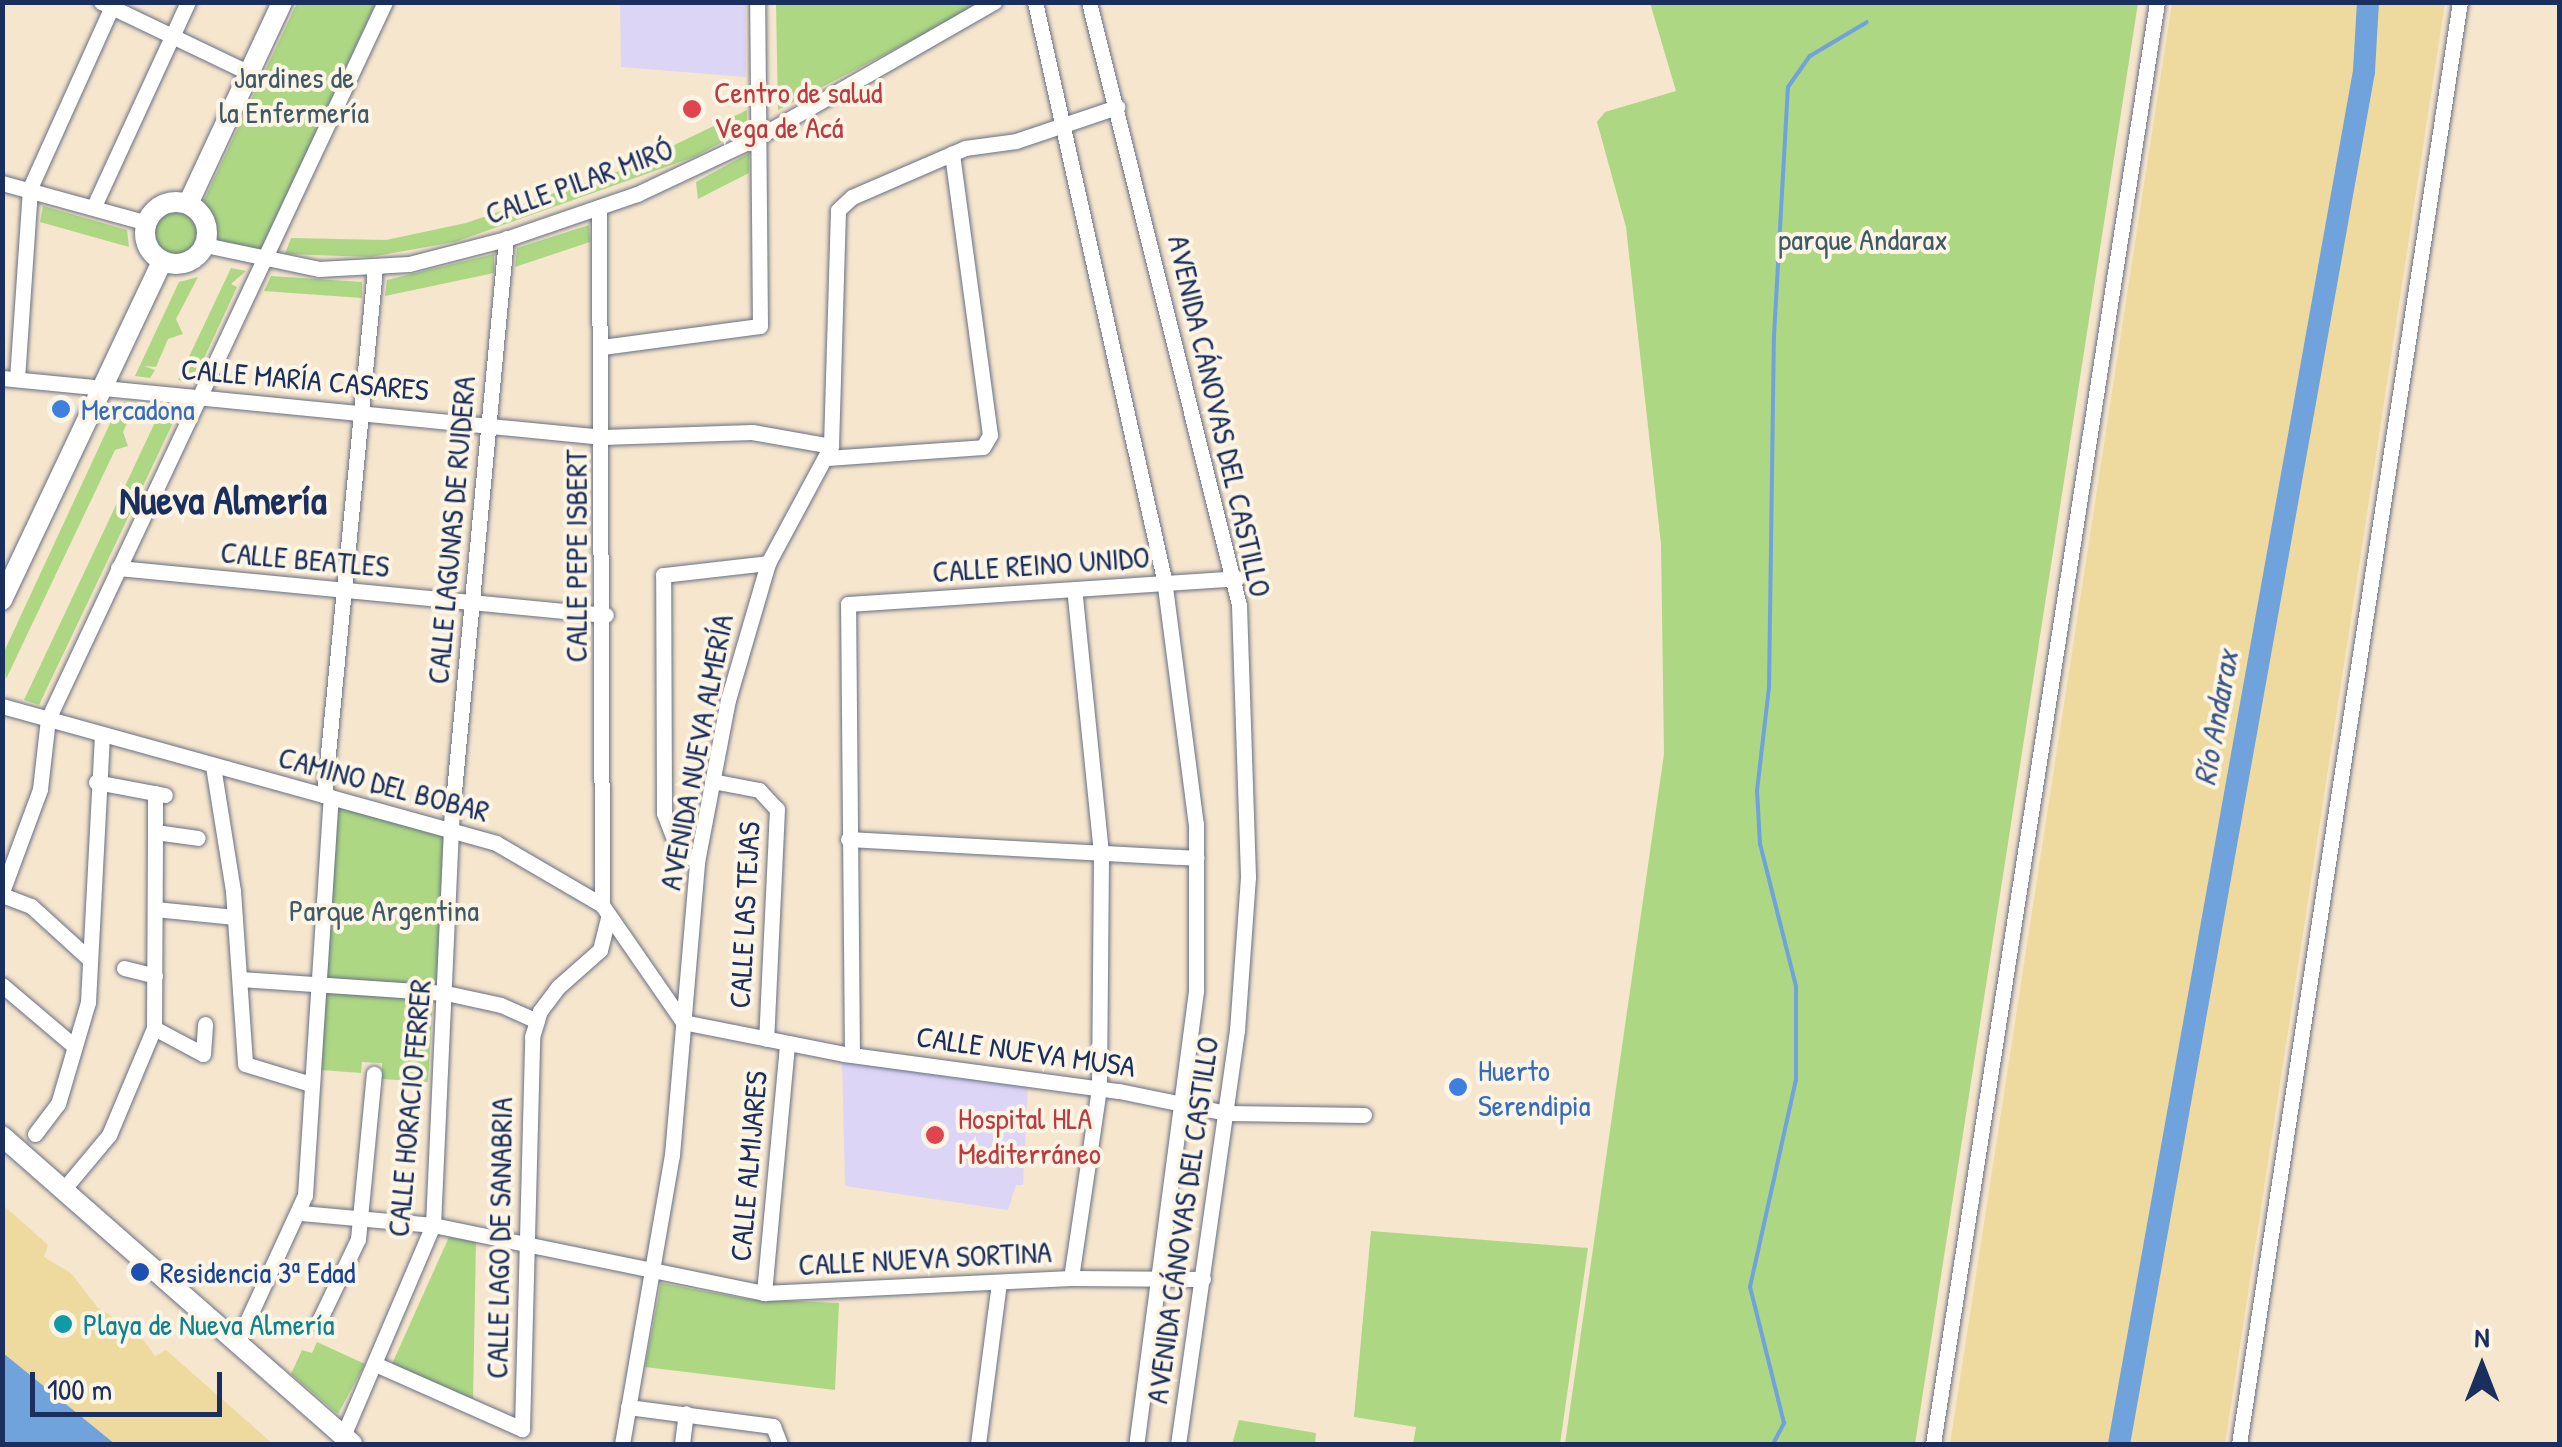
<!DOCTYPE html>
<html>
<head>
<meta charset="utf-8">
<style>
	body { margin:0 }
	#map { position:relative; width:2562px; height:1447px; overflow:hidden; background:#f6e6cd; font-family:"Patrick Hand",sans-serif }
	div>[style] { position:absolute }
	[style*='--x'] { left:calc(var(--x)*1px); top:calc(var(--y)*1px); width:calc(var(--w)*1px); rotate:calc(var(--a)*1deg) }
	.built>* { inset:0; background:#ddd5f6 }
	.green>* { inset:0; background:#add783 }
	.round { border-radius:50% }
	.sand>* { inset:0; background:#eeda9e }
	.water>* { inset:0; background:#70a2db }
	.stream>* { height:4px; margin:-2px; padding:0 2px; transform-origin:2px; border-radius:2px; background:#70a2db }
	.river>* { height:22px; margin:-11px; padding:0 11px; transform-origin:11px; border-radius:11px; background:#70a2db }
	.roads { filter:drop-shadow(0 0 2px #686f85) drop-shadow(0 0 2px #686f85) }
	.minor>* { height:15px; margin:-7.5px; padding:0 7.5px; transform-origin:7.5px; border-radius:7.5px; background:#fff }
	.major>* { height:20px; margin:-10px; padding:0 10px; transform-origin:10px; border-radius:10px; background:#fff }
	.major>.ring { margin:-10px; padding:0; box-sizing:content-box; background:none; border:20px solid #fff; border-radius:50% }
	.dots>* { width:28px; height:28px; translate:-50% -50%; box-sizing:border-box; border:5px solid #fcf5e5; border-radius:50% }
	span { translate:-50% -50%; white-space:nowrap; text-align:center; line-height:1.15; -webkit-text-stroke:8px #fcf5e5; paint-order:stroke }
	.park-label { font-size:30px; color:#405967 }
	.health-label { font-size:30px; color:#be3a42 }
	.left { translate:0 -50%; text-align:left }
	.street-label { font-size:30px; color:#1b2f5e }
	.shop-label { font-size:30px; color:#366cbe }
	.transit-label { font-size:30px; color:#164399 }
	.culture-label { font-size:30px; color:#0d838f }
	.water-label { font-size:32px; color:#39578a; font-style:italic }
	.district-label { font-size:40px; color:#1b2f5e; font-weight:700 }
	.frame { position:absolute; inset:0; border:5px solid #1b2f5e; pointer-events:none }
	.north { position:absolute; left:2432px; top:1317px; width:100px; height:100px; -webkit-text-stroke:8px #fcf5e5; paint-order:stroke; rotate:0deg; font-size:28px; font-weight:700; line-height:40px; text-align:center; color:#1b2f5e }
	.north::after { content:''; display:block; margin:auto; width:35px; height:45px; background:#1b2f5e; clip-path:polygon(50% 0,100% 100%,50% 72%,0 100%) }
	.scale { position:absolute; left:30px; top:1372px; width:192px; height:45px; box-sizing:border-box; border:5px solid #1b2f5e; border-top:0; padding-left:12px; font-size:30px; line-height:35px; white-space:nowrap; color:#1b2f5e; -webkit-text-stroke:8px #fcf5e5; paint-order:stroke }
</style>
</head>
<body>
<div id="map">
	<div class="built">
		<i style="clip-path:polygon(620px 3px,746px 3px,746px 77px,621px 67px)"></i>
		<i style="clip-path:polygon(842px 1060px,1028px 1085px,1023px 1185px,1016px 1185px,1008px 1210px,845px 1186px)"></i>
	</div>
	<div class="green">
		<i style="clip-path:polygon(297px 3px,376px 3px,261px 250px,215px 242px,204px 200px)"></i>
		<i style="clip-path:polygon(776px 3px,984px 3px,778px 110px)"></i>
		<i style="clip-path:polygon(1650px 3px,2138px 3px,1915px 1444px,1565px 1444px,1664px 754px,1661px 544px,1626px 227px,1597px 122px,1605px 112px,1676px 91px)"></i>
		<i style="clip-path:polygon(747px 110px,747px 129px,694px 157px,455px 242px,370px 257px,285px 254px,291px 238px,386px 240px,466px 223px,622px 170px)"></i>
		<i style="clip-path:polygon(749px 153px,749px 173px,698px 199px,696px 182px)"></i>
		<i style="clip-path:polygon(43px 206px,127px 230px,129px 247px,40px 222px)"></i>
		<i class="round" style="left:153px;top:210px;width:46px;height:46px"></i>
		<i style="clip-path:polygon(589px 225px,590px 242px,515px 267px,517px 248px)"></i>
		<i style="clip-path:polygon(494px 254px,494px 273px,385px 296px,387px 280px)"></i>
		<i style="clip-path:polygon(231px 268px,246px 271px,231px 284px,237px 287px,193px 382px,178px 380px)"></i>
		<i style="clip-path:polygon(271px 276px,362px 282px,362px 298px,264px 291px)"></i>
		<i style="clip-path:polygon(198px 277px,176px 319px,183px 334px,168px 339px,156px 367px,144px 366px,155px 370px,150px 378px,135px 376px,179px 282px)"></i>
		<i style="clip-path:polygon(120px 402px,136px 404px,123px 432px,128px 446px,115px 450px,6px 679px,3px 654px)"></i>
		<i style="clip-path:polygon(163px 406px,180px 408px,39px 705px,24px 700px,158px 416px,168px 421px,159px 412px)"></i>
		<i style="clip-path:polygon(335px 803px,444px 831px,439px 985px,434px 986px,428px 1082px,382px 1079px,382px 1063px,362px 1062px,361px 1073px,321px 1070px)"></i>
		<i style="clip-path:polygon(1371px 1231px,1588px 1248px,1560px 1444px,1413px 1444px,1416px 1427px,1354px 1417px)"></i>
		<i style="clip-path:polygon(449px 1237px,476px 1242px,473px 1399px,392px 1364px)"></i>
		<i style="clip-path:polygon(661px 1283px,747px 1299px,839px 1303px,835px 1390px,645px 1367px)"></i>
		<i style="clip-path:polygon(317px 1342px,365px 1364px,338px 1414px,291px 1374px,302px 1350px,312px 1353px)"></i>
		<i style="clip-path:polygon(1239px 1420px,1316px 1433px,1315px 1444px,1232px 1444px)"></i>
	</div>
	<div class="sand">
		<i style="clip-path:polygon(2172px 3px,2445px 3px,2225px 1444px,1950px 1444px)"></i>
		<i style="clip-path:polygon(3px 1205px,48px 1245px,44px 1257px,71px 1273px,98px 1308px,137px 1331px,155px 1356px,166px 1350px,273px 1444px,115px 1444px,3px 1353px)"></i>
	</div>
	<div class="water">
		<i style="clip-path:polygon(3px 1353px,115px 1444px,3px 1444px)"></i>
	</div>
	<div class="stream">
		<i style="--x:1773;--y:1444;--w:24;--a:-62"></i>
		<i style="--x:1784;--y:1423;--w:140;--a:-104"></i>
		<i style="--x:1750;--y:1287;--w:212;--a:-77.5"></i>
		<i style="--x:1796;--y:1080;--w:94;--a:-90"></i>
		<i style="--x:1796;--y:986;--w:146;--a:-104.2"></i>
		<i style="--x:1760;--y:844;--w:53;--a:-93.2"></i>
		<i style="--x:1757;--y:791;--w:104;--a:-83.4"></i>
		<i style="--x:1769;--y:688;--w:352;--a:-89.2"></i>
		<i style="--x:1774;--y:336;--w:249;--a:-86.8"></i>
		<i style="--x:1788;--y:87;--w:38;--a:-55"></i>
		<i style="--x:1810;--y:56;--w:66;--a:-30.8"></i>
	</div>
	<div class="river">
		<i style="--x:2119;--y:1444;--w:1395;--a:-79.88"></i>
		<i style="--x:2364;--y:71;--w:69;--a:-86.7"></i>
	</div>
	<div class="roads">
		<div class="minor">
			<i style="--x:101;--y:2;--w:164;--a:25.6"></i>
			<i style="--x:1035;--y:2;--w:591;--a:77.4"></i>
			<i style="--x:1164;--y:579;--w:247;--a:82.6"></i>
			<i style="--x:1196;--y:824;--w:167;--a:90"></i>
			<i style="--x:1196;--y:991;--w:457;--a:97.5"></i>
			<i style="--x:1089;--y:2;--w:621;--a:76.03"></i>
			<i style="--x:1239;--y:605;--w:272;--a:88.1"></i>
			<i style="--x:1248;--y:877;--w:153;--a:94.1"></i>
			<i style="--x:1237;--y:1030;--w:418;--a:98.1"></i>
			<i style="--x:2;--y:183;--w:150;--a:15.4"></i>
			<i style="--x:94;--y:206;--w:225;--a:-65.3"></i>
			<i style="--x:599;--y:207;--w:698;--a:89.75"></i>
			<i style="--x:205;--y:245;--w:116;--a:11.9"></i>
			<i style="--x:319;--y:269;--w:90;--a:-3.2"></i>
			<i style="--x:409;--y:264;--w:100;--a:-14.5"></i>
			<i style="--x:506;--y:239;--w:139;--a:-19"></i>
			<i style="--x:637;--y:194;--w:136;--a:-25.2"></i>
			<i style="--x:760;--y:136;--w:270;--a:-29.8"></i>
			<i style="--x:602;--y:347;--w:159;--a:-7.6"></i>
			<i style="--x:760;--y:326;--w:324;--a:-90.5"></i>
			<i style="--x:2;--y:378;--w:604;--a:5.61"></i>
			<i style="--x:603;--y:437;--w:149;--a:-1.9"></i>
			<i style="--x:752;--y:432;--w:80;--a:10"></i>
			<i style="--x:17;--y:379;--w:191;--a:-86.1"></i>
			<i style="--x:30;--y:188;--w:204;--a:-65.7"></i>
			<i style="--x:827;--y:458;--w:156;--a:-4"></i>
			<i style="--x:983;--y:447;--w:14;--a:-60"></i>
			<i style="--x:990;--y:435;--w:284;--a:-97.7"></i>
			<i style="--x:118;--y:568;--w:490;--a:5.5"></i>
			<i style="--x:2;--y:706;--w:513;--a:15.5"></i>
			<i style="--x:496;--y:843;--w:123;--a:30.3"></i>
			<i style="--x:602;--y:905;--w:142;--a:55.3"></i>
			<i style="--x:683;--y:1022;--w:164;--a:11.2"></i>
			<i style="--x:844;--y:1054;--w:277;--a:7.7"></i>
			<i style="--x:1119;--y:1091;--w:109;--a:11.6"></i>
			<i style="--x:1226;--y:1113;--w:138;--a:0.8"></i>
			<i style="--x:213;--y:766;--w:127;--a:80.9"></i>
			<i style="--x:233;--y:891;--w:173;--a:86"></i>
			<i style="--x:245;--y:1064;--w:69;--a:16.9"></i>
			<i style="--x:712;--y:781;--w:48;--a:10.8"></i>
			<i style="--x:759;--y:790;--w:26;--a:47"></i>
			<i style="--x:777;--y:809;--w:230;--a:92.7"></i>
			<i style="--x:96;--y:782;--w:70;--a:10.7"></i>
			<i style="--x:324;--y:795;--w:529;--a:-84.47"></i>
			<i style="--x:155;--y:832;--w:39;--a:-90"></i>
			<i style="--x:848;--y:839;--w:349;--a:3.1"></i>
			<i style="--x:697;--y:862;--w:25;--a:-143"></i>
			<i style="--x:677;--y:847;--w:36;--a:-111"></i>
			<i style="--x:664;--y:813;--w:238;--a:-90.2"></i>
			<i style="--x:663;--y:575;--w:106;--a:-6.5"></i>
			<i style="--x:2;--y:892;--w:110;--a:-69.7"></i>
			<i style="--x:40;--y:789;--w:70;--a:-83.5"></i>
			<i style="--x:48;--y:719;--w:792;--a:-64.83"></i>
			<i style="--x:2;--y:895;--w:31;--a:21"></i>
			<i style="--x:31;--y:906;--w:76;--a:42.3"></i>
			<i style="--x:155;--y:909;--w:80;--a:5.7"></i>
			<i style="--x:124;--y:968;--w:32;--a:14"></i>
			<i style="--x:240;--y:979;--w:206;--a:3.9"></i>
			<i style="--x:446;--y:993;--w:56;--a:12.3"></i>
			<i style="--x:501;--y:1005;--w:39;--a:24"></i>
			<i style="--x:2;--y:985;--w:94;--a:40.3"></i>
			<i style="--x:154;--y:1028;--w:55;--a:28"></i>
			<i style="--x:203;--y:1054;--w:30;--a:-86"></i>
			<i style="--x:852;--y:1055;--w:451;--a:-90.5"></i>
			<i style="--x:848;--y:604;--w:390;--a:-3.8"></i>
			<i style="--x:35;--y:1134;--w:38;--a:-53"></i>
			<i style="--x:58;--y:1104;--w:106;--a:-73.6"></i>
			<i style="--x:88;--y:1002;--w:267;--a:-87"></i>
			<i style="--x:63;--y:1190;--w:72;--a:-50.1"></i>
			<i style="--x:109;--y:1135;--w:116;--a:-67.2"></i>
			<i style="--x:154;--y:1028;--w:196;--a:-89.7"></i>
			<i style="--x:155;--y:832;--w:43;--a:7.9"></i>
			<i style="--x:301;--y:1213;--w:133;--a:5.2"></i>
			<i style="--x:433;--y:1225;--w:338;--a:11.6"></i>
			<i style="--x:764;--y:1293;--w:307;--a:-2.8"></i>
			<i style="--x:1071;--y:1278;--w:132;--a:0.4"></i>
			<i style="--x:1071;--y:1278;--w:192;--a:-81.6"></i>
			<i style="--x:1099;--y:1088;--w:235;--a:-89.5"></i>
			<i style="--x:1101;--y:853;--w:265;--a:-95.8"></i>
			<i style="--x:764;--y:1293;--w:251;--a:-84.7"></i>
			<i style="--x:318;--y:1323;--w:93;--a:-64.5"></i>
			<i style="--x:358;--y:1239;--w:166;--a:-84.5"></i>
			<i style="--x:237;--y:1343;--w:163;--a:-65.3"></i>
			<i style="--x:305;--y:1195;--w:399;--a:-86.3"></i>
			<i style="--x:375;--y:1364;--w:161;--a:23.9"></i>
			<i style="--x:522;--y:1429;--w:392;--a:-88.5"></i>
			<i style="--x:532;--y:1037;--w:27;--a:-73"></i>
			<i style="--x:540;--y:1011;--w:30;--a:-53"></i>
			<i style="--x:558;--y:987;--w:56;--a:-41.4"></i>
			<i style="--x:600;--y:950;--w:36;--a:-76"></i>
			<i style="--x:628;--y:1407;--w:146;--a:7.5"></i>
			<i style="--x:773;--y:1426;--w:19;--a:69"></i>
			<i style="--x:343;--y:1436;--w:229;--a:-66.9"></i>
			<i style="--x:433;--y:1225;--w:412;--a:-87.4"></i>
			<i style="--x:452;--y:813;--w:577;--a:-84.63"></i>
			<i style="--x:622;--y:1444;--w:293;--a:-80.2"></i>
			<i style="--x:672;--y:1155;--w:294;--a:-85.1"></i>
			<i style="--x:697;--y:862;--w:165;--a:-79.2"></i>
			<i style="--x:728;--y:700;--w:143;--a:-73.7"></i>
			<i style="--x:768;--y:563;--w:133;--a:-61.7"></i>
			<i style="--x:831;--y:446;--w:236;--a:-88.3"></i>
			<i style="--x:838;--y:210;--w:19;--a:-43"></i>
			<i style="--x:852;--y:197;--w:123;--a:-23.4"></i>
			<i style="--x:965;--y:148;--w:51;--a:-7.8"></i>
			<i style="--x:1016;--y:141;--w:107;--a:-18.6"></i>
			<i style="--x:682;--y:1444;--w:31;--a:-83"></i>
			<i style="--x:978;--y:1444;--w:163;--a:-82.6"></i>
			<i style="--x:1933;--y:1444;--w:1459;--a:-81.17"></i>
			<i style="--x:2239;--y:1444;--w:1459;--a:-81.29"></i>
		</div>
		<div class="major">
			<i class="ring" style="left:145px;top:202px;width:42px;height:42px"></i>
			<i style="--x:188;--y:204;--w:223;--a:-65"></i>
			<i style="--x:2;--y:600;--w:375;--a:-64.7"></i>
			<i style="--x:2;--y:1136;--w:466;--a:41.3"></i>
		</div>
	</div>
	<div class="dots">
		<i style="left:692px;top:109px;background:#e0444e"></i>
		<i style="left:61px;top:409px;background:#3f7fe0"></i>
		<i style="left:1458px;top:1087px;background:#3f7fe0"></i>
		<i style="left:935px;top:1135px;background:#e0444e"></i>
		<i style="left:140px;top:1272px;background:#1a4fb4"></i>
		<i style="left:63px;top:1324px;background:#0f9aa8"></i>
	</div>
	<div class="park-label">
		<span style="left:294px;top:94px">Jardines de<br>la Enfermería</span>
		<span style="left:1863px;top:239px">parque Andarax</span>
		<span style="left:384px;top:910px">Parque Argentina</span>
	</div>
	<div class="health-label">
		<span class="left" style="left:714px;top:109px">Centro de salud<br>Vega de Acá</span>
		<span class="left" style="left:958px;top:1135px">Hospital HLA<br>Mediterráneo</span>
	</div>
	<div class="street-label">
		<span style="left:579px;top:181px;rotate:-20deg">CALLE PILAR MIRÓ</span>
		<span style="left:305px;top:379px;rotate:5deg">CALLE MARÍA CASARES</span>
		<span style="left:1220px;top:416px;rotate:77deg">AVENIDA CÁNOVAS DEL CASTILLO</span>
		<span style="left:451px;top:530px;rotate:-85deg">CALLE LAGUNAS DE RUIDERA</span>
		<span style="left:576px;top:556px;rotate:-90deg">CALLE PEPE ISBERT</span>
		<span style="left:305px;top:559px;rotate:5deg">CALLE BEATLES</span>
		<span style="left:1041px;top:564px;rotate:-4deg">CALLE REINO UNIDO</span>
		<span style="left:696px;top:752px;rotate:-79deg">AVENIDA NUEVA ALMERÍA</span>
		<span style="left:384px;top:784px;rotate:15deg">CAMINO DEL BOBAR</span>
		<span style="left:744px;top:915px;rotate:-87deg">CALLE LAS TEJAS</span>
		<span style="left:1026px;top:1051px;rotate:8deg">CALLE NUEVA MUSA</span>
		<span style="left:409px;top:1108px;rotate:-85deg">CALLE HORACIO FERRER</span>
		<span style="left:748px;top:1166px;rotate:-85deg">CALLE ALMIJARES</span>
		<span style="left:1182px;top:1220px;rotate:-82deg">AVENIDA CÁNOVAS DEL CASTILLO</span>
		<span style="left:499px;top:1238px;rotate:-89deg">CALLE LAGO DE SANABRIA</span>
		<span style="left:925px;top:1258px;rotate:-3deg">CALLE NUEVA SORTINA</span>
	</div>
	<div class="shop-label">
		<span class="left" style="left:81px;top:409px">Mercadona</span>
		<span class="left" style="left:1478px;top:1087px">Huerto<br>Serendipia</span>
	</div>
	<div class="transit-label">
		<span class="left" style="left:160px;top:1272px">Residencia 3ª Edad</span>
	</div>
	<div class="culture-label">
		<span class="left" style="left:83px;top:1324px">Playa de Nueva Almería</span>
	</div>
	<div class="water-label">
		<span style="left:2216px;top:718px;rotate:-80deg">Río Andarax</span>
	</div>
	<div class="district-label">
		<span style="left:223px;top:499px">Nueva Almería</span>
	</div>
	<div class="frame"></div>
	<div class="north">N</div>
	<div class="scale">100 m</div>
</div>
</body>
</html>
